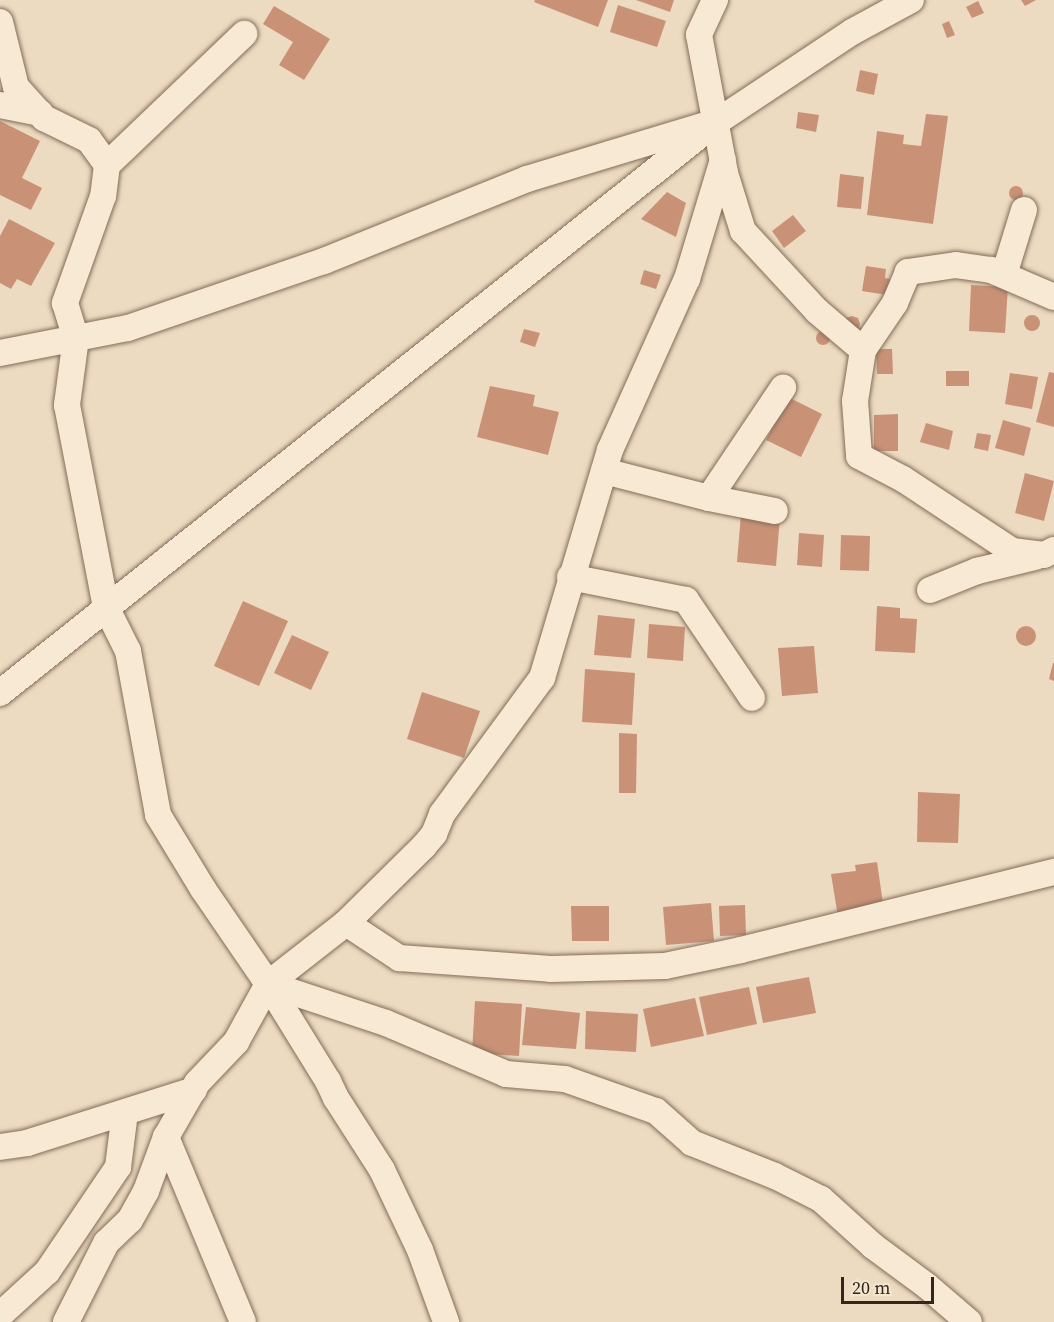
<!DOCTYPE html>
<html>
<head>
<meta charset="utf-8">
<style>
	body { margin:0 }
	#map { position:relative; width:1054px; height:1322px; overflow:hidden; background:#ecdbc0; font-family:"Source Serif 4",serif }
	div>[style] { position:absolute }
	[style*='--x'] { left:calc(var(--x)*1px); top:calc(var(--y)*1px); width:calc(var(--w)*1px); rotate:calc(var(--a)*1deg) }
	.building>* { inset:0; background:#c99277 }
	.round { border-radius:50% }
	.roads { filter:drop-shadow(0 0 2px #846c59) drop-shadow(0 0 2px #846c59) }
	.minor>* { height:26px; margin:-13px; padding:0 13px; transform-origin:13px; border-radius:13px; background:#f7e9d3 }
	span { translate:-50% -50%; white-space:nowrap; text-align:center; line-height:1.15; -webkit-text-stroke:6px #f4e6cf; paint-order:stroke }
	.scale { position:absolute; left:841px; top:1277px; width:93px; height:27px; box-sizing:border-box; border:3px solid #34261d; border-top:0; padding-left:8px; font-size:18px; line-height:21px; white-space:nowrap; color:#34261d; -webkit-text-stroke:4px #f4e6cf; paint-order:stroke }
</style>
</head>
<body>
<div id="map">
	<div class="building">
		<i style="clip-path:polygon(535px 0,608px 0,598px 27px,534px 2px)"></i>
		<i style="clip-path:polygon(636px 0,674px 0,670px 12px)"></i>
		<i style="clip-path:polygon(1021px 0,1036px 0,1025px 6px)"></i>
		<i style="clip-path:polygon(978px 1px,984px 13px,972px 18px,966px 7px)"></i>
		<i style="clip-path:polygon(618px 5px,666px 21px,657px 47px,610px 32px)"></i>
		<i style="clip-path:polygon(274px 6px,330px 39px,304px 80px,279px 65px,293px 42px,263px 24px)"></i>
		<i style="clip-path:polygon(949px 21px,955px 35px,947px 38px,942px 24px)"></i>
		<i style="clip-path:polygon(860px 70px,878px 74px,874px 95px,856px 91px)"></i>
		<i style="clip-path:polygon(798px 112px,819px 115px,816px 132px,796px 128px)"></i>
		<i style="clip-path:polygon(926px 114px,948px 116px,933px 224px,867px 215px,877px 131px,904px 135px,903px 144px,921px 146px)"></i>
		<i style="clip-path:polygon(0 121px,40px 141px,22px 178px,42px 188px,31px 210px,0 195px)"></i>
		<i style="clip-path:polygon(840px 174px,864px 177px,861px 209px,837px 207px)"></i>
		<i class="round" style="left:1009px;top:186px;width:14px;height:14px"></i>
		<i style="clip-path:polygon(667px 192px,686px 203px,676px 237px,641px 219px)"></i>
		<i style="clip-path:polygon(793px 215px,806px 231px,784px 248px,772px 231px)"></i>
		<i style="clip-path:polygon(9px 219px,55px 243px,31px 286px,17px 279px,11px 289px,0 283px,0 236px)"></i>
		<i style="clip-path:polygon(866px 266px,886px 269px,885px 278px,890px 279px,887px 295px,862px 291px)"></i>
		<i style="clip-path:polygon(644px 270px,661px 275px,656px 289px,640px 284px)"></i>
		<i style="clip-path:polygon(971px 285px,1008px 287px,1005px 333px,969px 331px)"></i>
		<i class="round" style="left:1024px;top:315px;width:16px;height:16px"></i>
		<i style="clip-path:polygon(852px 316px,858px 318px,860px 324px,858px 329px,844px 323px,846px 318px)"></i>
		<i style="clip-path:polygon(524px 329px,540px 333px,535px 347px,520px 342px)"></i>
		<i class="round" style="left:816px;top:331px;width:14px;height:14px"></i>
		<i style="clip-path:polygon(876px 349px,892px 349px,893px 374px,877px 374px)"></i>
		<i style="clip-path:polygon(946px 371px,969px 371px,969px 386px,946px 386px)"></i>
		<i style="clip-path:polygon(1049px 372px,1054px 373px,1054px 427px,1036px 422px)"></i>
		<i style="clip-path:polygon(1010px 373px,1038px 377px,1032px 409px,1005px 404px)"></i>
		<i style="clip-path:polygon(490px 386px,535px 395px,533px 406px,559px 412px,548px 455px,477px 437px)"></i>
		<i style="clip-path:polygon(788px 397px,822px 414px,801px 457px,766px 440px)"></i>
		<i style="clip-path:polygon(898px 414px,898px 451px,874px 451px,874px 415px)"></i>
		<i style="clip-path:polygon(1003px 420px,1031px 428px,1024px 456px,995px 448px)"></i>
		<i style="clip-path:polygon(926px 423px,953px 431px,949px 450px,920px 442px)"></i>
		<i style="clip-path:polygon(977px 433px,991px 435px,988px 451px,974px 448px)"></i>
		<i style="clip-path:polygon(1025px 473px,1054px 481px,1044px 521px,1015px 513px)"></i>
		<i style="clip-path:polygon(741px 514px,780px 517px,776px 566px,737px 562px)"></i>
		<i style="clip-path:polygon(799px 533px,824px 535px,822px 567px,797px 565px)"></i>
		<i style="clip-path:polygon(841px 535px,870px 536px,869px 571px,840px 570px)"></i>
		<i style="clip-path:polygon(243px 601px,288px 621px,259px 686px,214px 666px)"></i>
		<i style="clip-path:polygon(877px 606px,900px 608px,900px 618px,917px 619px,915px 653px,875px 651px)"></i>
		<i style="clip-path:polygon(598px 615px,635px 619px,631px 658px,594px 655px)"></i>
		<i style="clip-path:polygon(649px 624px,685px 627px,683px 661px,647px 658px)"></i>
		<i class="round" style="left:1016px;top:626px;width:20px;height:20px"></i>
		<i style="clip-path:polygon(292px 635px,329px 652px,311px 690px,274px 673px)"></i>
		<i style="clip-path:polygon(814px 646px,818px 693px,782px 696px,778px 648px)"></i>
		<i style="clip-path:polygon(1053px 663px,1054px 663px,1054px 681px,1049px 679px)"></i>
		<i style="clip-path:polygon(585px 669px,635px 673px,632px 725px,582px 722px)"></i>
		<i style="clip-path:polygon(422px 692px,480px 711px,464px 758px,407px 739px)"></i>
		<i style="clip-path:polygon(619px 733px,637px 734px,636px 793px,619px 793px)"></i>
		<i style="clip-path:polygon(918px 792px,960px 794px,958px 843px,917px 842px)"></i>
		<i style="clip-path:polygon(877px 862px,884px 910px,838px 917px,831px 874px,856px 871px,855px 865px)"></i>
		<i style="clip-path:polygon(711px 903px,714px 941px,666px 945px,663px 907px)"></i>
		<i style="clip-path:polygon(745px 905px,746px 935px,720px 936px,719px 906px)"></i>
		<i style="clip-path:polygon(571px 906px,609px 906px,609px 941px,572px 941px)"></i>
		<i style="clip-path:polygon(809px 977px,816px 1013px,763px 1023px,756px 987px)"></i>
		<i style="clip-path:polygon(749px 987px,757px 1024px,707px 1035px,699px 997px)"></i>
		<i style="clip-path:polygon(695px 998px,704px 1036px,651px 1047px,643px 1009px)"></i>
		<i style="clip-path:polygon(475px 1001px,522px 1004px,519px 1056px,472px 1053px)"></i>
		<i style="clip-path:polygon(526px 1007px,580px 1013px,576px 1049px,522px 1045px)"></i>
		<i style="clip-path:polygon(586px 1011px,638px 1014px,636px 1052px,585px 1049px)"></i>
	</div>
	<div class="roads">
		<div class="minor">
			<i style="--x:715;--y:0;--w:38;--a:115"></i>
			<i style="--x:699;--y:35;--w:140;--a:79.3"></i>
			<i style="--x:725;--y:173;--w:61;--a:72.8"></i>
			<i style="--x:743;--y:231;--w:109;--a:47.2"></i>
			<i style="--x:817;--y:311;--w:60;--a:40.3"></i>
			<i style="--x:0;--y:22;--w:67;--a:76.2"></i>
			<i style="--x:16;--y:87;--w:42;--a:47.9"></i>
			<i style="--x:44;--y:118;--w:50;--a:26.1"></i>
			<i style="--x:89;--y:140;--w:31;--a:54"></i>
			<i style="--x:107;--y:165;--w:31;--a:97"></i>
			<i style="--x:103;--y:196;--w:114;--a:109.6"></i>
			<i style="--x:65;--y:303;--w:37;--a:73"></i>
			<i style="--x:76;--y:338;--w:68;--a:97.7"></i>
			<i style="--x:67;--y:405;--w:206;--a:79.1"></i>
			<i style="--x:106;--y:607;--w:49;--a:63.4"></i>
			<i style="--x:128;--y:651;--w:167;--a:79.6"></i>
			<i style="--x:158;--y:815;--w:87;--a:58.7"></i>
			<i style="--x:203;--y:889;--w:115;--a:55.6"></i>
			<i style="--x:268;--y:984;--w:114;--a:58.3"></i>
			<i style="--x:328;--y:1081;--w:19;--a:65"></i>
			<i style="--x:336;--y:1098;--w:85;--a:57.4"></i>
			<i style="--x:382;--y:1170;--w:89;--a:64.6"></i>
			<i style="--x:420;--y:1250;--w:77;--a:70.1"></i>
			<i style="--x:0;--y:105;--w:41;--a:11.3"></i>
			<i style="--x:107;--y:165;--w:190;--a:-43.7"></i>
			<i style="--x:1004;--y:275;--w:68;--a:-72.9"></i>
			<i style="--x:1054;--y:297;--w:69;--a:-156.8"></i>
			<i style="--x:991;--y:270;--w:35;--a:-172"></i>
			<i style="--x:956;--y:265;--w:49;--a:171.7"></i>
			<i style="--x:908;--y:272;--w:34;--a:113"></i>
			<i style="--x:895;--y:303;--w:57;--a:124.2"></i>
			<i style="--x:863;--y:350;--w:52;--a:98.9"></i>
			<i style="--x:855;--y:401;--w:55;--a:85.8"></i>
			<i style="--x:859;--y:456;--w:50;--a:27.6"></i>
			<i style="--x:903;--y:479;--w:131;--a:33.4"></i>
			<i style="--x:1012;--y:551;--w:32;--a:7"></i>
			<i style="--x:1044;--y:555;--w:11;--a:-27"></i>
			<i style="--x:0;--y:353;--w:130;--a:-11.1"></i>
			<i style="--x:128;--y:328;--w:207;--a:-18.9"></i>
			<i style="--x:324;--y:261;--w:219;--a:-22"></i>
			<i style="--x:527;--y:179;--w:184;--a:-16.8"></i>
			<i style="--x:604;--y:471;--w:108;--a:14.4"></i>
			<i style="--x:709;--y:498;--w:67;--a:11.1"></i>
			<i style="--x:709;--y:498;--w:133;--a:-56.1"></i>
			<i style="--x:570;--y:577;--w:118;--a:11.2"></i>
			<i style="--x:686;--y:600;--w:118;--a:56"></i>
			<i style="--x:930;--y:590;--w:51;--a:-22"></i>
			<i style="--x:977;--y:571;--w:60;--a:-13.6"></i>
			<i style="--x:0;--y:693;--w:914;--a:-38.56"></i>
			<i style="--x:715;--y:123;--w:164;--a:-33.6"></i>
			<i style="--x:852;--y:32;--w:67;--a:-28.5"></i>
			<i style="--x:346;--y:923;--w:64;--a:33.4"></i>
			<i style="--x:399;--y:958;--w:152;--a:4.1"></i>
			<i style="--x:551;--y:969;--w:114;--a:-1.5"></i>
			<i style="--x:665;--y:966;--w:78;--a:-11.9"></i>
			<i style="--x:741;--y:950;--w:323;--a:-14"></i>
			<i style="--x:268;--y:984;--w:124;--a:18.3"></i>
			<i style="--x:386;--y:1023;--w:130;--a:23"></i>
			<i style="--x:506;--y:1074;--w:59;--a:4.8"></i>
			<i style="--x:565;--y:1079;--w:96;--a:19.4"></i>
			<i style="--x:656;--y:1111;--w:48;--a:41.6"></i>
			<i style="--x:692;--y:1143;--w:89;--a:21.7"></i>
			<i style="--x:775;--y:1176;--w:51;--a:26.6"></i>
			<i style="--x:821;--y:1199;--w:70;--a:42.1"></i>
			<i style="--x:873;--y:1246;--w:67;--a:36.5"></i>
			<i style="--x:927;--y:1286;--w:55;--a:40.6"></i>
			<i style="--x:166;--y:1137;--w:200;--a:67.4"></i>
			<i style="--x:0;--y:1147;--w:27;--a:-8"></i>
			<i style="--x:27;--y:1143;--w:175;--a:-17.6"></i>
			<i style="--x:0;--y:1315;--w:64;--a:-42.5"></i>
			<i style="--x:47;--y:1272;--w:127;--a:-55.9"></i>
			<i style="--x:118;--y:1167;--w:55;--a:-82.7"></i>
			<i style="--x:66;--y:1322;--w:89;--a:-63.1"></i>
			<i style="--x:106;--y:1243;--w:33;--a:-44"></i>
			<i style="--x:130;--y:1220;--w:33;--a:-61"></i>
			<i style="--x:146;--y:1191;--w:58;--a:-69.7"></i>
			<i style="--x:166;--y:1137;--w:62;--a:-60.1"></i>
			<i style="--x:197;--y:1083;--w:57;--a:-46.4"></i>
			<i style="--x:236;--y:1042;--w:66;--a:-61.1"></i>
			<i style="--x:268;--y:984;--w:99;--a:-38"></i>
			<i style="--x:346;--y:923;--w:110;--a:-44.6"></i>
			<i style="--x:424;--y:846;--w:16;--a:-50"></i>
			<i style="--x:434;--y:834;--w:22;--a:-68"></i>
			<i style="--x:442;--y:814;--w:169;--a:-53.7"></i>
			<i style="--x:542;--y:678;--w:238;--a:-73.4"></i>
			<i style="--x:610;--y:450;--w:188;--a:-65.8"></i>
			<i style="--x:687;--y:279;--w:124;--a:-73.2"></i>
		</div>
	</div>
	<div class="scale">20 m</div>
</div>
</body>
</html>
